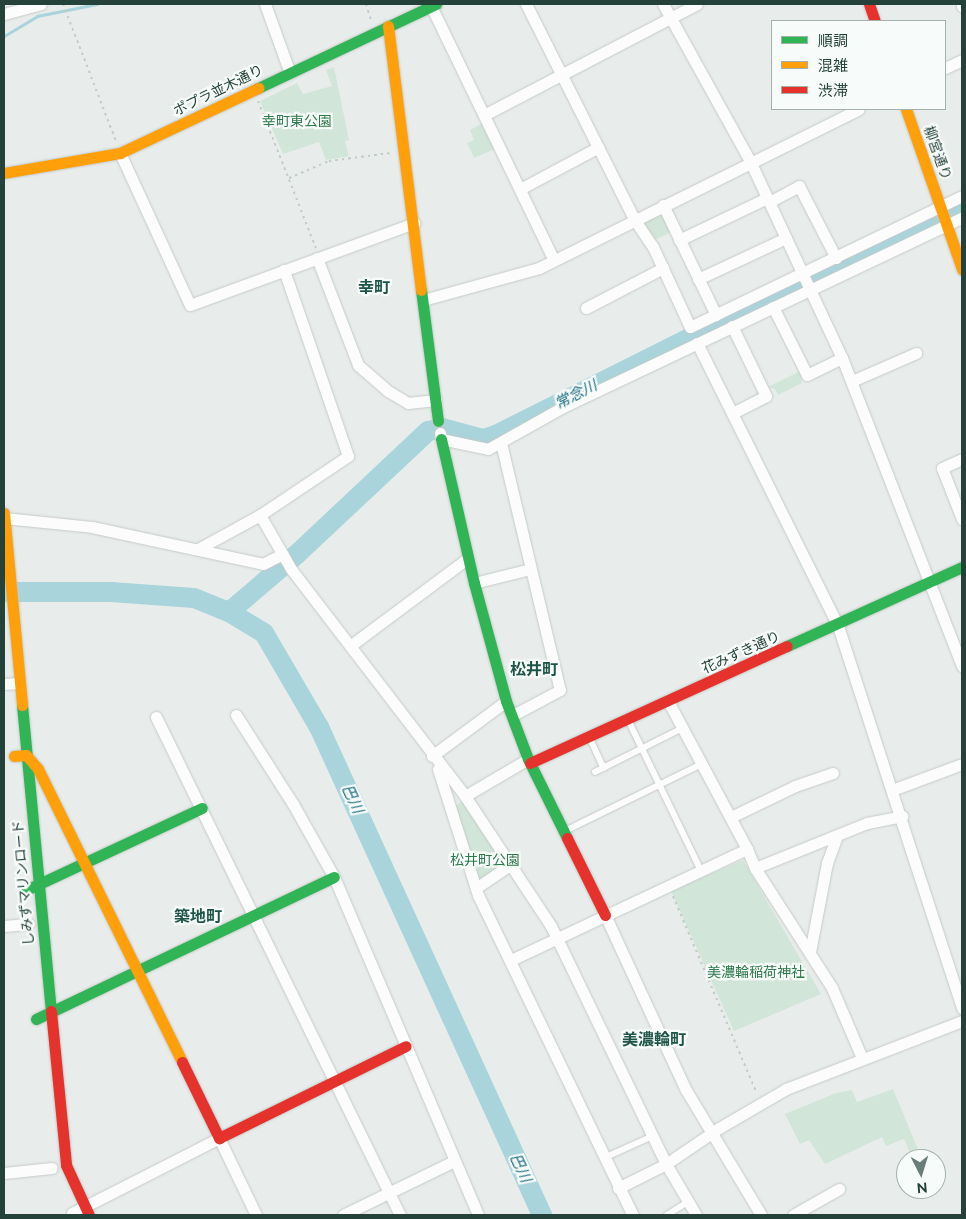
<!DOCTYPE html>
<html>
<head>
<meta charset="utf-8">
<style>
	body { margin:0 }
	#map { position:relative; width:966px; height:1219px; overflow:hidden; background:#e8edeb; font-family:Raleway,"Noto Sans JP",sans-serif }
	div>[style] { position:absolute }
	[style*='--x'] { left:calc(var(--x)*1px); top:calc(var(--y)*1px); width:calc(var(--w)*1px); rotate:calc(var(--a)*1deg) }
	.green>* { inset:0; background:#d1e6d8 }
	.stream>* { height:3px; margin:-1.5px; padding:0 1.5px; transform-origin:1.5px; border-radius:1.5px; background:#a9d4db }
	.river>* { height:20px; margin:-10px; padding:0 10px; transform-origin:10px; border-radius:10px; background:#a9d4db }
	.path>* { height:2px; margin-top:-1px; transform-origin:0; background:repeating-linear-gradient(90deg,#c3ccca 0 2.5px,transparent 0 6.5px) }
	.roads { filter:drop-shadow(0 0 1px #c5cac8) drop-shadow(0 0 1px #c5cac8) }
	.lane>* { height:5.5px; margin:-2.75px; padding:0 2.75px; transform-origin:2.75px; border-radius:2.75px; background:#fcfcfc }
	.street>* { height:11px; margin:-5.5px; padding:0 5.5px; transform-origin:5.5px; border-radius:5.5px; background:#fcfcfc }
	.fast>* { height:11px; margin:-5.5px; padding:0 5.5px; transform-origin:5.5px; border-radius:5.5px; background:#30b455 }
	.slow>* { height:11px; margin:-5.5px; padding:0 5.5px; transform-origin:5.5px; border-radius:5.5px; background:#ff9f0a }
	.jam>* { height:11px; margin:-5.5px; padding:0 5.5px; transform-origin:5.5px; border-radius:5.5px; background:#e5322d }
	span { translate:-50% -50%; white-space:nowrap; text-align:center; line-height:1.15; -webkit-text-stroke:4.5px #f7fbf9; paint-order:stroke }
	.street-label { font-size:14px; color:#24423a }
	.park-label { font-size:14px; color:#2d7a4b }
	.water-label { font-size:15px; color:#1c6f80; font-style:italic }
	.quarter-label { font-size:16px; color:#1f5548; font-weight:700 }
	.frame { position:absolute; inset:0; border:5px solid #24423a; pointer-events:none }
	.legend { position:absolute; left:771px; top:20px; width:175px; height:90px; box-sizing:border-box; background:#f7fbf9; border:1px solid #a3b1ad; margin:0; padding:6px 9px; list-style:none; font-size:15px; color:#24423a }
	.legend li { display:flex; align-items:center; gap:10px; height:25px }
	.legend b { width:25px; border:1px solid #a3b1ad }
	.north { position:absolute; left:896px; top:1149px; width:50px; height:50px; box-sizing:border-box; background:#f7fbf9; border:1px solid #a3b1ad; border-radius:50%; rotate:175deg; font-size:14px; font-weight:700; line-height:20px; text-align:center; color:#24423a }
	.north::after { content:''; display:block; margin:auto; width:18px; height:22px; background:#697e78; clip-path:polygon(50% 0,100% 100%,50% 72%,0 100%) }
</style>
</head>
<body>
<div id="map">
	<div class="green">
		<i style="clip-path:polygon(334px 67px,349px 140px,345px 141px,349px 156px,326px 160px,319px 142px,283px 154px,260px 101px,297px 83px,303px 94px,332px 86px,326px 70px)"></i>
		<i style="clip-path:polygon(483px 123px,495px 149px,474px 158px,467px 143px,474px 140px,470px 130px)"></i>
		<i style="clip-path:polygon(658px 213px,663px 215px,672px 232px,654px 240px,643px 226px,644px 221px)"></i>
		<i style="clip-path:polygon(800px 371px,802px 383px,778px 395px,775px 389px,768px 387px)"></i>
		<i style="clip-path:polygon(464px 800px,505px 864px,476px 882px,453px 808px)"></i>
		<i style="clip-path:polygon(743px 860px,821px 994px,734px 1031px,671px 891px)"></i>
		<i style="clip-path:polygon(893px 1089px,922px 1159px,911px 1155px,904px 1139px,886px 1146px,882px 1137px,825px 1164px,809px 1140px,800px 1144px,785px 1114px,836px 1093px,852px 1090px,857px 1102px)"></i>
	</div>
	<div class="stream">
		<i style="--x:4;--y:36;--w:39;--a:-31"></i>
		<i style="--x:37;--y:16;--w:61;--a:-11.3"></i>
	</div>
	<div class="river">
		<i style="--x:4;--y:592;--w:107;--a:0"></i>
		<i style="--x:111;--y:592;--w:83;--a:4.1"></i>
		<i style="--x:194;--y:598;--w:38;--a:22"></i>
		<i style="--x:229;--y:612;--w:41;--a:31"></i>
		<i style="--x:264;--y:633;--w:109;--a:59.7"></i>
		<i style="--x:319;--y:727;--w:537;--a:65.44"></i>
		<i style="--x:229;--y:612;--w:88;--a:-40.4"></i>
		<i style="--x:296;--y:555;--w:181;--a:-43.2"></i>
		<i style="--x:428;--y:431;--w:14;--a:-12"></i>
		<i style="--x:442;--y:428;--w:42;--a:15"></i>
		<i style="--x:483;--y:439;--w:14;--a:-17"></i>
		<i style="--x:496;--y:435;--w:264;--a:-26.6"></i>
		<i style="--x:732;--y:317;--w:255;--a:-25.4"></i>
	</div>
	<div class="path">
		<i style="--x:63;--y:4;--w:147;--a:68.9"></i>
		<i style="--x:366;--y:4;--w:17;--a:73"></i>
		<i style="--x:258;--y:101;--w:158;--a:68.5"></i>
		<i style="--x:289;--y:178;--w:43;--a:-23"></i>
		<i style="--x:329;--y:161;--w:62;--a:-7.5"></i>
		<i style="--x:673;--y:896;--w:213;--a:67"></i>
	</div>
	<div class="roads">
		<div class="lane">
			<i style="--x:629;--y:721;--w:165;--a:64.2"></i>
			<i style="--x:590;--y:738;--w:33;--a:65"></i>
			<i style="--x:595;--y:772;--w:98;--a:-26.6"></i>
			<i style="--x:565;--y:831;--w:153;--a:-26.1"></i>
			<i style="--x:604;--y:1158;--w:54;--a:-24.2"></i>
			<i style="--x:667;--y:1215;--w:25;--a:-32"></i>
		</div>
		<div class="street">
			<i style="--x:265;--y:4;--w:73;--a:70.1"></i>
			<i style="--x:526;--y:4;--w:241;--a:63.3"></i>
			<i style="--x:634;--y:219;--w:34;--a:56"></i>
			<i style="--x:653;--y:247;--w:88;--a:65.2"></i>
			<i style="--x:690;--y:327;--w:302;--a:-25.7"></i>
			<i style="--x:663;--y:4;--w:179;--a:61"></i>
			<i style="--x:750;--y:161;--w:217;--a:65"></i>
			<i style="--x:842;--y:358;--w:331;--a:68.7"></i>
			<i style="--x:962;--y:4;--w:2;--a:90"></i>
			<i style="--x:431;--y:6;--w:282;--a:64.2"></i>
			<i style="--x:4;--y:14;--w:38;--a:-15"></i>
			<i style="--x:945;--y:68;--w:19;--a:-25"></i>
			<i style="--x:484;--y:115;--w:240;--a:-27.5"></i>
			<i style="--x:120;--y:153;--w:167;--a:65.3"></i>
			<i style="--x:190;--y:305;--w:239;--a:-20.1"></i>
			<i style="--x:520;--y:189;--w:89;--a:-28"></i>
			<i style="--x:769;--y:202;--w:34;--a:-28"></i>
			<i style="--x:799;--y:186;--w:81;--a:62.8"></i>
			<i style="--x:663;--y:205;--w:122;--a:64.3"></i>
			<i style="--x:679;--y:240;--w:98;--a:-25.5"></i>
			<i style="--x:317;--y:258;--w:115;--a:69"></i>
			<i style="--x:358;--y:365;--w:40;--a:41"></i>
			<i style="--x:388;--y:391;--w:23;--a:31"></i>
			<i style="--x:408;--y:403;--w:28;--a:-6"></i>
			<i style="--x:698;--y:279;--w:97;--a:-25"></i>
			<i style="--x:423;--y:300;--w:120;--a:-15.4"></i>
			<i style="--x:539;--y:268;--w:357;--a:-26.4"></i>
			<i style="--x:773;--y:307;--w:76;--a:63.4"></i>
			<i style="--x:807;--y:375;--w:39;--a:-26"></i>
			<i style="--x:586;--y:308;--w:87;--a:-27.5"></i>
			<i style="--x:732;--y:326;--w:78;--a:64.1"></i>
			<i style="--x:766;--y:396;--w:38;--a:153"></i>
			<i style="--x:697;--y:343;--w:316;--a:63.5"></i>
			<i style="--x:838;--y:626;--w:402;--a:72"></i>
			<i style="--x:852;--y:381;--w:70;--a:-23.6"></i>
			<i style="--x:440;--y:433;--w:6;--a:81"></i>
			<i style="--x:441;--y:439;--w:48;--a:12"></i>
			<i style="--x:488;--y:449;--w:84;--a:-29.3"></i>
			<i style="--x:561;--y:408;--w:444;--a:-25.4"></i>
			<i style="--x:501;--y:443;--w:254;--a:76.6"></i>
			<i style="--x:560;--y:690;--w:55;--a:152"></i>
			<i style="--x:962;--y:459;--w:22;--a:156"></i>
			<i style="--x:942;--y:468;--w:55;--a:68.6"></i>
			<i style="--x:260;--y:515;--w:62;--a:60.1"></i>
			<i style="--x:291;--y:569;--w:286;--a:52.5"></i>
			<i style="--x:465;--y:796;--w:156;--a:56.5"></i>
			<i style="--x:551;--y:926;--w:264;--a:64.2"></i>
			<i style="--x:666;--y:1164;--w:59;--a:59.5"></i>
			<i style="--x:4;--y:518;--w:88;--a:5.8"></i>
			<i style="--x:92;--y:527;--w:175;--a:12.2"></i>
			<i style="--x:263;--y:564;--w:22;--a:-27"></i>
			<i style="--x:198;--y:549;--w:71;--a:-28.7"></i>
			<i style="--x:260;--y:515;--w:106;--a:-33.8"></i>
			<i style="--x:348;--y:456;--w:197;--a:-109"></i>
			<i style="--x:474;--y:583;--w:58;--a:-14"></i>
			<i style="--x:350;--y:646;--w:147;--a:-36.7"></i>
			<i style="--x:4;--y:684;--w:15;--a:-4"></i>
			<i style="--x:668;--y:701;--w:168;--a:61.9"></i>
			<i style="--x:236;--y:715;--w:106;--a:57.4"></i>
			<i style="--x:293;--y:804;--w:84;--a:60.7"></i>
			<i style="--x:334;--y:877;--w:367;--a:66.9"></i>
			<i style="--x:156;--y:717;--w:555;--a:63.9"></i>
			<i style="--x:432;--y:756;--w:92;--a:-36.6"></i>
			<i style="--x:438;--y:769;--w:132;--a:72.4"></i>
			<i style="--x:478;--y:895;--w:356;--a:64.2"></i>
			<i style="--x:892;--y:790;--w:75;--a:-20.4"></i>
			<i style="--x:465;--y:796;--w:73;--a:-30.4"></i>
			<i style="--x:733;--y:816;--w:69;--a:-25.8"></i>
			<i style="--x:795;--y:786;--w:40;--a:-18.9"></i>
			<i style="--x:755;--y:868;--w:143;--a:57.3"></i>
			<i style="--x:832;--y:988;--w:76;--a:66.8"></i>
			<i style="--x:476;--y:888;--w:41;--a:-34.1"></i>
			<i style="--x:605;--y:915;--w:193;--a:65.2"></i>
			<i style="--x:686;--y:1090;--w:146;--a:59"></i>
			<i style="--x:4;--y:926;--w:25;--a:-5"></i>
			<i style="--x:810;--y:952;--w:91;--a:-79.2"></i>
			<i style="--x:827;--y:863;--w:29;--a:-70"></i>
			<i style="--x:511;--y:960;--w:261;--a:-25.2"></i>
			<i style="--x:747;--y:849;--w:21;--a:67"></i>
			<i style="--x:755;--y:868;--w:121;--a:-21.9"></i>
			<i style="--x:867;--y:823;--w:36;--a:-11"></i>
			<i style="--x:4;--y:1173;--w:48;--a:-5.9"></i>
			<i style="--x:618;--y:1188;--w:54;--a:-26.6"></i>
			<i style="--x:666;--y:1164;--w:64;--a:-34.2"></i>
			<i style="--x:719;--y:1128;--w:78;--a:-30.2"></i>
			<i style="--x:786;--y:1089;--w:189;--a:-21.1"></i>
			<i style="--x:72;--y:1213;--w:165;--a:-27"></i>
			<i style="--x:219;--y:1138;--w:85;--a:64.3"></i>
			<i style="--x:343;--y:1215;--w:123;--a:-25.9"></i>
			<i style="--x:793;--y:1215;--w:53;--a:-29.5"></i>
		</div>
		<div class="fast">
			<i style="--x:258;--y:88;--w:197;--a:-25.3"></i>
			<i style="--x:421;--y:290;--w:132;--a:82.6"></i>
			<i style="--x:441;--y:439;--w:148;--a:77.1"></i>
			<i style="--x:474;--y:583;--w:122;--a:74.8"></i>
			<i style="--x:506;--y:701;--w:62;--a:69.2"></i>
			<i style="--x:528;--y:759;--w:88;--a:63.7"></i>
			<i style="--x:787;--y:646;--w:192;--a:-24.3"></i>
			<i style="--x:22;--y:705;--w:307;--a:84.6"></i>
			<i style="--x:26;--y:890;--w:194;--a:-25"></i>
			<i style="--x:36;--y:1019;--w:330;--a:-25.5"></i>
		</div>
		<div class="slow">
			<i style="--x:388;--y:26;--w:266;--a:82.9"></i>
			<i style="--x:906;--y:109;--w:170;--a:70.7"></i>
			<i style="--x:4;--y:173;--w:118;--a:-9.8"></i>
			<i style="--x:120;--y:153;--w:153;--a:-25.2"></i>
			<i style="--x:4;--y:513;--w:193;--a:84.6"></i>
			<i style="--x:14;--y:756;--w:12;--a:-5"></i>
			<i style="--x:26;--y:755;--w:18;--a:49"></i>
			<i style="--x:38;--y:769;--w:326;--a:63.8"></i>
		</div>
		<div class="jam">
			<i style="--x:869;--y:4;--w:18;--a:71"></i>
			<i style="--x:530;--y:763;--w:282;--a:-24.5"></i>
			<i style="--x:567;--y:838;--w:86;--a:63.7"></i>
			<i style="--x:51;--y:1011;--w:155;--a:84.4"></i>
			<i style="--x:66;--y:1165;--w:55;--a:65.3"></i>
			<i style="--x:182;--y:1062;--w:85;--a:64"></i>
			<i style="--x:219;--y:1138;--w:208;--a:-26.2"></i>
		</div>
	</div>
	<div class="street-label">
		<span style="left:218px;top:90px;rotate:-26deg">ポプラ並木通り</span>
		<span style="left:938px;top:153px;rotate:70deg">柳宮通り</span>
		<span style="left:741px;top:652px;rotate:-24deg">花みずき通り</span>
		<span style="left:23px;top:883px;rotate:-95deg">しみずマリンロード</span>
	</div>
	<div class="park-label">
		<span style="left:297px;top:121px">幸町東公園</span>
		<span style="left:485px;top:860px">松井町公園</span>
		<span style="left:756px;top:972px">美濃輪稲荷神社</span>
	</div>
	<div class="water-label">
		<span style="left:576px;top:395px;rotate:-27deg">常念川</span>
		<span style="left:352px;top:799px;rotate:65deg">巴川</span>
		<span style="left:520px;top:1168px;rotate:65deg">巴川</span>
	</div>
	<div class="quarter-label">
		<span style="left:374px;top:288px">幸町</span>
		<span style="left:534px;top:670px">松井町</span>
		<span style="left:198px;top:917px">築地町</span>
		<span style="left:654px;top:1040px">美濃輪町</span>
	</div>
	<div class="frame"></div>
	<ul class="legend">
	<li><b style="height:6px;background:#30b455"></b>順調</li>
	<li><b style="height:6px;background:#ff9f0a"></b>混雑</li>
	<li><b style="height:6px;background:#e5322d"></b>渋滞</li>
	</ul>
	<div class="north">N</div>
</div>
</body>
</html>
